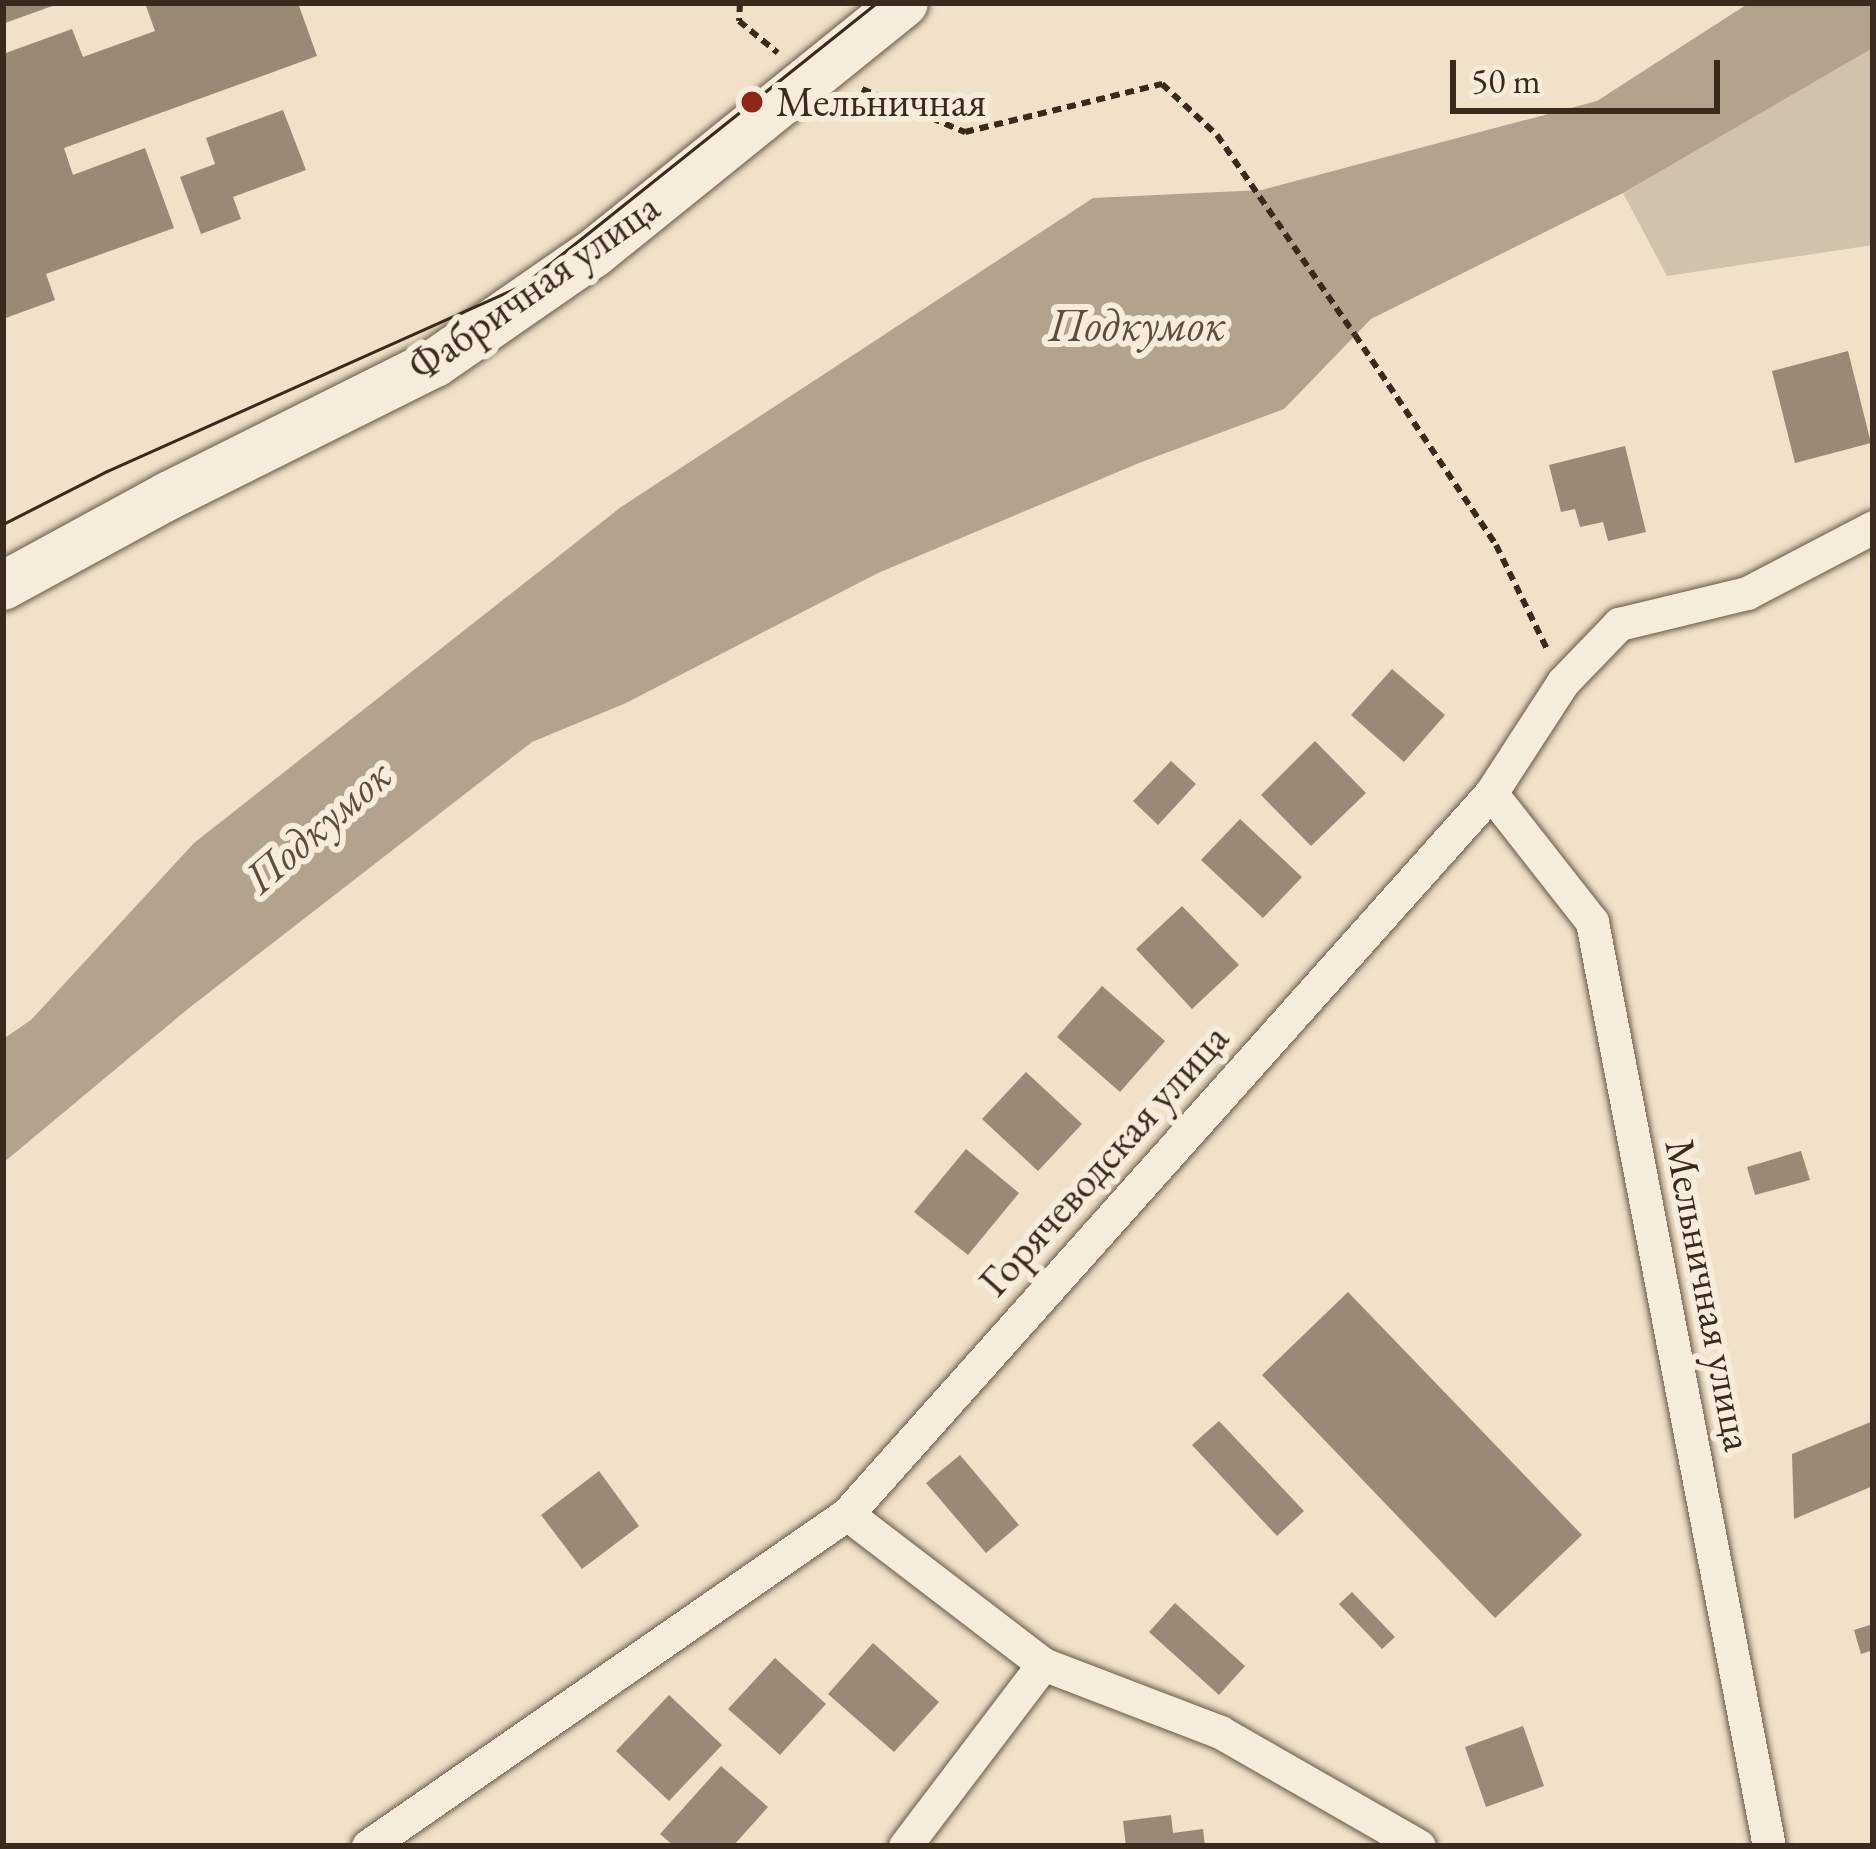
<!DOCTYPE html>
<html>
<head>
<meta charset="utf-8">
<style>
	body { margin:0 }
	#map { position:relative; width:1876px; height:1849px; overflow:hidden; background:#f0e1c8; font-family:"EB Garamond",serif }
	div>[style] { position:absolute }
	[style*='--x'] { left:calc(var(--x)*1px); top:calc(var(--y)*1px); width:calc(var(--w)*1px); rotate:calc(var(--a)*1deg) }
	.green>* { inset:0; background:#d1c2ab }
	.water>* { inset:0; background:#b2a28e }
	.building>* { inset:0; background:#998976 }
	.path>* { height:6px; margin-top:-3px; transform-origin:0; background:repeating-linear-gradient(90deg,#3a291d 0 9px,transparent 0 15px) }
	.roads { filter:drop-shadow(0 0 3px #685748) drop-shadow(0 0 3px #685748) }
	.street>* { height:33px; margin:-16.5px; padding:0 16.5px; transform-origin:16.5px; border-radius:16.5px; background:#f5ecdb }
	.secondary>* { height:48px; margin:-24px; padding:0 24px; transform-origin:24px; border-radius:24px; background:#f5ecdb }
	.tram>* { height:3px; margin:-1.5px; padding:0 1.5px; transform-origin:1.5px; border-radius:1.5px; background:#3a291d }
	.dots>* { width:33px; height:33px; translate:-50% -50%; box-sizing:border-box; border:6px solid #f5ecdb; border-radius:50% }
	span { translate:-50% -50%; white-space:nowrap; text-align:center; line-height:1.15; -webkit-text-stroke:12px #f5ecdb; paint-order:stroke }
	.poi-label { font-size:42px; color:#3a291d }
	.left { translate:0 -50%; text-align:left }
	.street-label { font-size:42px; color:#3a291d }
	.water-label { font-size:45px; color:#5e4d3f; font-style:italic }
	.frame { position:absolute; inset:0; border:6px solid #3a291d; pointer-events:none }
	.scale { position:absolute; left:1450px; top:60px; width:270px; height:54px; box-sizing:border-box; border:6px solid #3a291d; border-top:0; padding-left:15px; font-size:36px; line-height:42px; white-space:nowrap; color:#3a291d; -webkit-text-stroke:9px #f5ecdb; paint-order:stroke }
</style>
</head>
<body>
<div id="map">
	<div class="green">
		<i style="clip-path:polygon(1873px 48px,1873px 245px,1667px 276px,1623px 193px)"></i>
	</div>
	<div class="water">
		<i style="clip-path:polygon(1749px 3px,1873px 3px,1873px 48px,1623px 193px,1371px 319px,1284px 409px,1139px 463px,878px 573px,626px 703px,532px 742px,189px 1008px,3px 1163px,3px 1039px,31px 1020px,194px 843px,621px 507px,1093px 198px,1262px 190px,1597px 101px)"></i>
	</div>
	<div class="building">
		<i style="clip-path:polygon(3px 3px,58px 3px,58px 4px,5px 23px)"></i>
		<i style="clip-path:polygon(155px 3px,298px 3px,317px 56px,64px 148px,73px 175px,145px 148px,174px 228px,46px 274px,55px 300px,3px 319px,3px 54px,72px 29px,83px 57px,155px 31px,146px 6px)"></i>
		<i style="clip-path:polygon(283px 110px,306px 170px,233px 197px,241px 219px,201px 234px,180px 177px,215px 164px,206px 138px)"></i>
		<i style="clip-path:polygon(1848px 351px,1871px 443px,1795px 463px,1772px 371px)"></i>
		<i style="clip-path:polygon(1625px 446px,1646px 532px,1608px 541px,1603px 522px,1580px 527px,1575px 509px,1561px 512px,1549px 465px)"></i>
		<i style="clip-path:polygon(1392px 669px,1445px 715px,1404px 762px,1351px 715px)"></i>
		<i style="clip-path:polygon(1315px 741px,1366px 793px,1311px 846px,1261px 795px)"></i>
		<i style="clip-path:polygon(1171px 761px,1196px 784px,1158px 825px,1133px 801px)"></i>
		<i style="clip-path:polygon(1240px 819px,1302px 877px,1263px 918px,1201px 860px)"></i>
		<i style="clip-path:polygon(1182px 906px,1239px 965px,1192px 1009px,1136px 949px)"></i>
		<i style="clip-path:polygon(1102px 986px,1165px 1041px,1120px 1092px,1057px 1037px)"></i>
		<i style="clip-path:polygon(1026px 1072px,1082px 1124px,1038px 1171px,982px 1119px)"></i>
		<i style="clip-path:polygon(966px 1149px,1019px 1193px,968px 1255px,914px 1212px)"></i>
		<i style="clip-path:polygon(1801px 1151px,1810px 1180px,1755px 1195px,1747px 1167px)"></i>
		<i style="clip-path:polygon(1348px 1292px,1582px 1535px,1495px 1618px,1262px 1375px)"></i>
		<i style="clip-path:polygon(1219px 1421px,1304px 1511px,1277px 1536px,1192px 1445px)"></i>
		<i style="clip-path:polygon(1873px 1421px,1873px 1486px,1794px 1519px,1792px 1454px)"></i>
		<i style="clip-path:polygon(960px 1455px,1019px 1525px,986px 1553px,926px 1483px)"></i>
		<i style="clip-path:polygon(599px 1471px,639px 1526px,582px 1569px,541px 1515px)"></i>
		<i style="clip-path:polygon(1352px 1592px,1395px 1637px,1382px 1649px,1339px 1604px)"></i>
		<i style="clip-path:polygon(1175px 1603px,1245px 1666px,1219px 1695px,1149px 1632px)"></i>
		<i style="clip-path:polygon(1873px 1624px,1873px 1650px,1861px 1654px,1854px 1630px)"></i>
		<i style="clip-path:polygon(873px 1643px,939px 1702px,894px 1752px,828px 1694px)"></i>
		<i style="clip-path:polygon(775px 1658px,826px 1704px,780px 1755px,728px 1709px)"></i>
		<i style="clip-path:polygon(669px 1695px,722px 1745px,669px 1801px,616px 1751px)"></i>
		<i style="clip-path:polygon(1523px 1726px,1544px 1786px,1486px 1807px,1465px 1747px)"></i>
		<i style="clip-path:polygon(721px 1766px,768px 1807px,733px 1846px,674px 1846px,660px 1834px)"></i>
		<i style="clip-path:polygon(1171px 1815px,1173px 1833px,1203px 1829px,1205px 1846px,1126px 1846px,1123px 1821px)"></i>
	</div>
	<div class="path">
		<i style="--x:740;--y:3;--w:18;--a:93"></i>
		<i style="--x:739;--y:21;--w:50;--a:39.4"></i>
		<i style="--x:862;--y:89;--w:112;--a:22.7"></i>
		<i style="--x:965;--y:132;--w:203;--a:-13.7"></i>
		<i style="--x:1162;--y:84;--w:75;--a:42.8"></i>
		<i style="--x:1217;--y:135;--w:243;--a:55.4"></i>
		<i style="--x:1355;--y:335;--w:253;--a:56.1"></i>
		<i style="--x:1496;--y:545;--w:116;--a:63.9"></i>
	</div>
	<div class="roads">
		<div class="street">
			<i style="--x:1491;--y:793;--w:164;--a:51.9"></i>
			<i style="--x:1592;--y:922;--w:941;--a:79.16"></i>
			<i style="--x:847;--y:1514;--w:247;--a:37.4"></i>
			<i style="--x:1043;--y:1664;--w:190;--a:21"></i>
			<i style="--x:1220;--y:1732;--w:229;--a:29.8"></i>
			<i style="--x:368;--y:1846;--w:583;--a:-34.73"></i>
			<i style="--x:847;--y:1514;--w:967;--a:-48.23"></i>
			<i style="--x:1491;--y:793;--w:132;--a:-57"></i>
			<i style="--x:1563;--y:682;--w:81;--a:-46"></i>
			<i style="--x:1619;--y:624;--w:132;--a:-13.6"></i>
			<i style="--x:1747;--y:593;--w:142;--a:-27.6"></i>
			<i style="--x:905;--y:1846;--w:228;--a:-52.8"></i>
		</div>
		<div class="secondary">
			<i style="--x:3;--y:586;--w:188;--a:-28.6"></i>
			<i style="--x:168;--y:496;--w:298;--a:-26.5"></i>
			<i style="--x:435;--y:363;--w:193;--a:-34.7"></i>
			<i style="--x:594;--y:253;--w:398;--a:-38.9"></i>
		</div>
	</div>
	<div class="tram">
		<i style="--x:3;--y:524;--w:117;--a:-27"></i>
		<i style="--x:107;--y:471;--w:456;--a:-24.1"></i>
		<i style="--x:523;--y:285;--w:452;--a:-38.6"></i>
	</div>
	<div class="dots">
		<i style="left:752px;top:102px;background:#8f2418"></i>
	</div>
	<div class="poi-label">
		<span class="left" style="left:776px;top:102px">Мельничная</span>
	</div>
	<div class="street-label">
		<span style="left:534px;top:287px;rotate:-35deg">Фабричная улица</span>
		<span style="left:1104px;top:1160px;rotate:-48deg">Горячеводская улица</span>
		<span style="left:1709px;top:1295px;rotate:79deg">Мельничная улица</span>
	</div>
	<div class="water-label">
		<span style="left:1137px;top:325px">Подкумок</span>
		<span style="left:318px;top:826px;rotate:-41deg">Подкумок</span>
	</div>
	<div class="frame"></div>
	<div class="scale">50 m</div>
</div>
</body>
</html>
